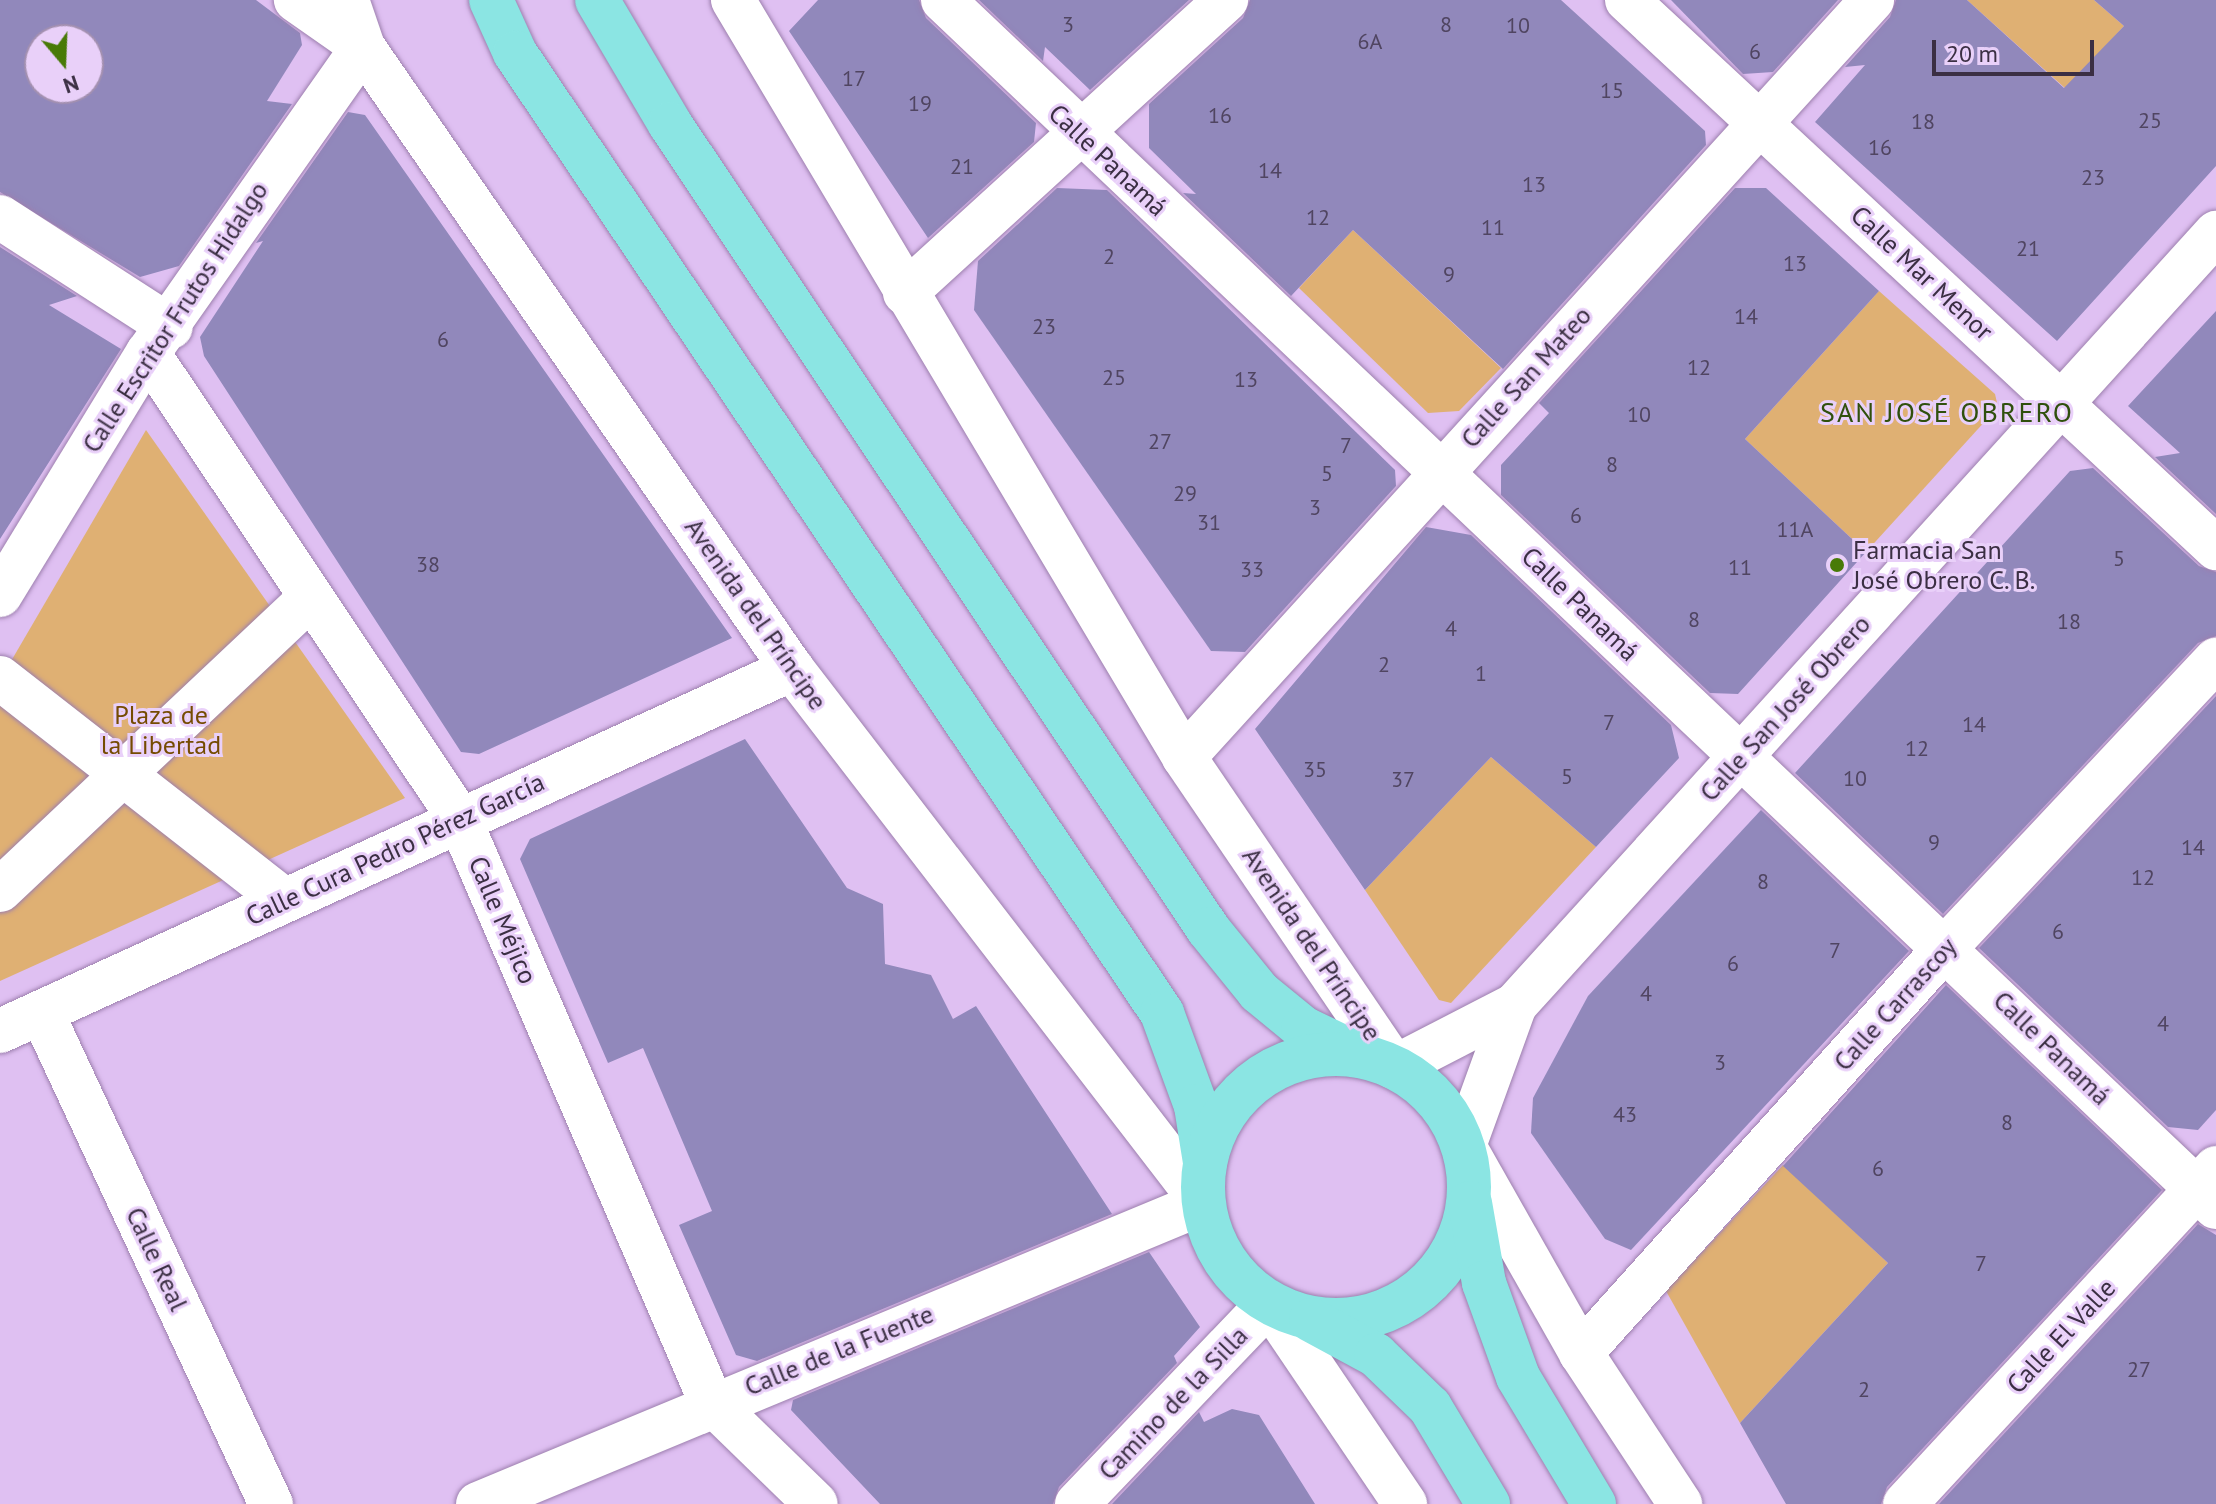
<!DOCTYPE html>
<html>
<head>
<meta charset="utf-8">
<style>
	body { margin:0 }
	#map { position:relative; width:2216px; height:1504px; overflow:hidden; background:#dfc0f2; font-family:"PT Sans",sans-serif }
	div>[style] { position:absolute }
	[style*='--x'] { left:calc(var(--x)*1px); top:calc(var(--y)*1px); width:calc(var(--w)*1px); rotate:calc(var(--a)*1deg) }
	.green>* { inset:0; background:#dfb073 }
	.building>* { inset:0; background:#9188bb }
	.roads { filter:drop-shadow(0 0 2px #9d7fae) drop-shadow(0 0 2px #9d7fae) }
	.street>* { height:44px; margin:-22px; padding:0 22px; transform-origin:22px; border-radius:22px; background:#fff }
	.primary>* { height:44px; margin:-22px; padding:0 22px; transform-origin:22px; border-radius:22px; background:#8be5e3 }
	.primary>.ring { margin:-22px; padding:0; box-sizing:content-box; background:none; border:44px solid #8be5e3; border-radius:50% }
	.dots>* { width:22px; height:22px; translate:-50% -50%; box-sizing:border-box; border:4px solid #e9d0f9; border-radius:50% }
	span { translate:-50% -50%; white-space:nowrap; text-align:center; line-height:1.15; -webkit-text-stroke:6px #e9d0f9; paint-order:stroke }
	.number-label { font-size:22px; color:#504561 }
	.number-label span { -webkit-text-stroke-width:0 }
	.street-label { font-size:26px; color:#3b2f43 }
	.poi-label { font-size:26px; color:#3b2f43 }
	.left { translate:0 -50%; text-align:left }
	.park-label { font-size:26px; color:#754b02 }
	.neighbourhood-label { font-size:28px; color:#30500d; letter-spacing:2px }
	.north { position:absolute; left:24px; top:24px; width:80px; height:80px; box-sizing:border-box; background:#e9d0f9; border:2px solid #a390b0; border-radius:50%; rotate:161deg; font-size:22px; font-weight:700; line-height:32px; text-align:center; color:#3b2f43 }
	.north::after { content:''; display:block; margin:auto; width:28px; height:36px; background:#487a07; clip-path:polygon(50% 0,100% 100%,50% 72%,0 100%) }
	.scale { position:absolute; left:1932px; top:40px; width:162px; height:36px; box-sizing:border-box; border:4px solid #3b2f43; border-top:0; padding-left:10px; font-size:24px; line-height:28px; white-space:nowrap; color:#3b2f43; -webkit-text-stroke:6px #e9d0f9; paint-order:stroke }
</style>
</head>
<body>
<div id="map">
	<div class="green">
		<i style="clip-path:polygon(1967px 0,2094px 0,2124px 26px,2066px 89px)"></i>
		<i style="clip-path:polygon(1353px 230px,1501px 368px,1459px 411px,1428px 413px,1299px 288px)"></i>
		<i style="clip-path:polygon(1879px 291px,1995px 394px,1998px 407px,1866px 552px,1745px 439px)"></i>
		<i style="clip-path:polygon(146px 430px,405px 798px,0 981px,0 680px)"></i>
		<i style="clip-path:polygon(1491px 757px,1596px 847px,1451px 1003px,1439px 1000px,1365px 890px)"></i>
		<i style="clip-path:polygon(1783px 1165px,1888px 1263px,1740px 1423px,1666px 1291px)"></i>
	</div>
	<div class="building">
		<i style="clip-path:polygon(evenodd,0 0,256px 0,300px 33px,302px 45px,267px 101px,292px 104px,179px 266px,140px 277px,0 192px,0 0,40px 40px,88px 40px,88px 88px,40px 88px,40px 40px)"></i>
		<i style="clip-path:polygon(818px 0,919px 0,926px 18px,1036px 123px,1034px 142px,928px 238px,789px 31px)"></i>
		<i style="clip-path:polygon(979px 0,1189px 0,1090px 90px,1045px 47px,1043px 61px)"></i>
		<i style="clip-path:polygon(1250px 0,1561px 0,1705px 131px,1706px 145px,1503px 369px,1353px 230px,1291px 296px,1183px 193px,1196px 194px,1149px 148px,1149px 104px,1243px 18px)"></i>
		<i style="clip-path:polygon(1671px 0,1838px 0,1773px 72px,1743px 74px)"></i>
		<i style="clip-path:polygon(1896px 0,1967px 0,2064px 88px,2124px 26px,2094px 0,2216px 0,2216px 166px,2057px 341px,1815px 122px,1865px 65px,1845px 67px,1890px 17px)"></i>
		<i style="clip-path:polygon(348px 112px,365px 115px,732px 638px,479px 754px,461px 752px,204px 356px,200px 337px,263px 241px,256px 243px)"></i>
		<i style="clip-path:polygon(1057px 188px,1107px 190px,1395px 470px,1396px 486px,1245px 652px,1211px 651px,974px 310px,978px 261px)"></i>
		<i style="clip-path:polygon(1735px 188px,1766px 188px,1879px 291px,1745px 439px,1866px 552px,1738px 694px,1710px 693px,1501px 495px,1501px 465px,1549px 413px,1539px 403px)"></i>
		<i style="clip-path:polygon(0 247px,77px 296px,49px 305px,121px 349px,0 539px)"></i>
		<i style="clip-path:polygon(2216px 311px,2216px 514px,2155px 457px,2180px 453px,2128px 406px)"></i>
		<i style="clip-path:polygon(2093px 468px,2199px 566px,2216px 572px,2216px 636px,2198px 643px,1943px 914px,1795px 773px,2070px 471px)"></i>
		<i style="clip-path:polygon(1426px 527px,1471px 535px,1671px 725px,1679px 758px,1596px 847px,1491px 757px,1365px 890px,1255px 729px)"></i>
		<i style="clip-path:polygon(2216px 696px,2216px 1110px,2198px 1130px,2168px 1127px,1979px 948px)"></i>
		<i style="clip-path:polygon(745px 739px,847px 888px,883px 904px,885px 964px,931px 975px,953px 1019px,976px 1006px,1112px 1214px,757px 1361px,736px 1355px,679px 1225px,712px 1211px,643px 1048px,608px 1063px,520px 859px,530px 839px)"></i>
		<i style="clip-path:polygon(1761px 810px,1909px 951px,1631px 1250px,1605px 1239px,1531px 1133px,1533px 1098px,1588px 996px)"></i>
		<i style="clip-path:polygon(1946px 985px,2162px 1190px,1887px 1487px,1881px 1504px,1786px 1504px,1740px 1423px,1888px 1263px,1783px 1166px)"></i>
		<i style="clip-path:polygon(2198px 1224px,2216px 1235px,2216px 1504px,1939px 1504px)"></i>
		<i style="clip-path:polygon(1149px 1252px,1200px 1327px,1174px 1356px,1177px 1363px,1059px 1487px,1053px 1504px,880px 1504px,791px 1410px,793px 1400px)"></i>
		<i style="clip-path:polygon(1232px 1409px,1259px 1415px,1315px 1504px,1112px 1504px,1199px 1412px,1204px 1422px)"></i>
	</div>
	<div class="roads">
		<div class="street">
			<i style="--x:347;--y:0;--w:50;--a:71.2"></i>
			<i style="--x:363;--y:47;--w:756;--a:55.41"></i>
			<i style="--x:792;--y:669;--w:674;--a:52.42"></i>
			<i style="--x:1203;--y:1203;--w:785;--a:157.45"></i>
			<i style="--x:733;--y:0;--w:881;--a:59.21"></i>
			<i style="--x:1184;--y:757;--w:375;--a:55.8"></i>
			<i style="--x:1395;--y:1067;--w:135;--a:-27.3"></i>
			<i style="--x:1515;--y:1005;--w:1043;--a:-47.76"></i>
			<i style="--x:943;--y:0;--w:1754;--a:43.48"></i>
			<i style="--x:1627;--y:0;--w:805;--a:42.93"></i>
			<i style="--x:0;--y:217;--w:203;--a:32.8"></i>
			<i style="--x:905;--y:293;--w:435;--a:-42.4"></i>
			<i style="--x:148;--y:353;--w:559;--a:56.22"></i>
			<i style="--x:459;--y:818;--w:636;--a:66.66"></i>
			<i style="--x:711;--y:1402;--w:146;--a:44.2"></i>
			<i style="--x:0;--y:595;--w:284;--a:-58.6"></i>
			<i style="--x:148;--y:353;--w:374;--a:-54.9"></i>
			<i style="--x:363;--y:47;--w:82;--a:-145"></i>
			<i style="--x:0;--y:678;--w:360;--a:38"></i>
			<i style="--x:1184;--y:757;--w:1023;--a:-47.73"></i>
			<i style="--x:0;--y:890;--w:427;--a:-43.3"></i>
			<i style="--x:1515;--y:1005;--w:150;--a:109.9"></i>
			<i style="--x:1464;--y:1146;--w:238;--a:60.5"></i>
			<i style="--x:1581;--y:1353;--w:181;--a:56.7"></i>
			<i style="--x:42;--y:1013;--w:542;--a:65"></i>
			<i style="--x:0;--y:1031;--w:871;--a:-24.56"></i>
			<i style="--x:1581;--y:1353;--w:547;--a:-48.04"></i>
			<i style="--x:1947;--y:946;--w:393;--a:-46.8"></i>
			<i style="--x:1077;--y:1504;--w:278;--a:-46.3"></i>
			<i style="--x:1269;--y:1303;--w:243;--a:55.9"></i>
			<i style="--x:1905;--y:1504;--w:458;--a:-47.2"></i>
		</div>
		<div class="primary">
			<i style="--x:491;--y:0;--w:58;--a:65.6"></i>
			<i style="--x:515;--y:53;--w:1158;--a:56.02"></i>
			<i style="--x:1162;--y:1013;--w:99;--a:69.9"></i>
			<i style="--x:1196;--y:1106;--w:57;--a:80.9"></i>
			<i style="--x:597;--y:0;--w:144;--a:59.5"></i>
			<i style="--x:670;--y:124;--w:968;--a:56.24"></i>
			<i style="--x:1208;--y:929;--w:81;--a:51"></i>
			<i style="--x:1259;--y:992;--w:57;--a:39.3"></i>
			<i style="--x:1303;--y:1028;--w:64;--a:25.8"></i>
			<i class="ring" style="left:1203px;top:1054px;width:222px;height:222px"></i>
			<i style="--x:1470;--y:1203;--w:81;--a:80.1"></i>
			<i style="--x:1484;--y:1283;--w:100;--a:70.1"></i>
			<i style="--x:1518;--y:1377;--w:148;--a:59.1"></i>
			<i style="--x:1311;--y:1320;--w:74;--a:28.3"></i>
			<i style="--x:1376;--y:1355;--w:75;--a:43.9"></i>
			<i style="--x:1430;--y:1407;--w:113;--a:59.1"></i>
		</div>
	</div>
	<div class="dots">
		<i style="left:1837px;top:565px;background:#487a07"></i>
	</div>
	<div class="number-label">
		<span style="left:1068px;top:25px">3</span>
		<span style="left:1446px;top:25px">8</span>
		<span style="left:1518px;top:26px">10</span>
		<span style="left:1370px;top:42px">6A</span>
		<span style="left:1755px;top:52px">6</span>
		<span style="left:854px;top:79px">17</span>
		<span style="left:1612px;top:91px">15</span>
		<span style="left:920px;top:104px">19</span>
		<span style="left:1220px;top:116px">16</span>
		<span style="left:2150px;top:121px">25</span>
		<span style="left:1923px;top:122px">18</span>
		<span style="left:1880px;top:148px">16</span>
		<span style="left:962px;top:167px">21</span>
		<span style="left:1270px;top:171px">14</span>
		<span style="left:2093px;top:178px">23</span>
		<span style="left:1534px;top:185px">13</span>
		<span style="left:1318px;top:218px">12</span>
		<span style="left:1493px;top:228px">11</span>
		<span style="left:2028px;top:249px">21</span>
		<span style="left:1109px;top:257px">2</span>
		<span style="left:1795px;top:264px">13</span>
		<span style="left:1449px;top:275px">9</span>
		<span style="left:1746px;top:317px">14</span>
		<span style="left:1044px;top:327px">23</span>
		<span style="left:443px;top:340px">6</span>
		<span style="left:1699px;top:368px">12</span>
		<span style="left:1114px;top:378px">25</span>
		<span style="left:1246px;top:380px">13</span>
		<span style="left:1639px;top:415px">10</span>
		<span style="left:1160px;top:442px">27</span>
		<span style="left:1346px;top:446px">7</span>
		<span style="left:1612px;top:465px">8</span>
		<span style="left:1327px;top:474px">5</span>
		<span style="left:1185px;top:494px">29</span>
		<span style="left:1315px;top:508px">3</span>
		<span style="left:1576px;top:516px">6</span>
		<span style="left:1209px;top:523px">31</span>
		<span style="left:1795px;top:530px">11A</span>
		<span style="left:2119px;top:559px">5</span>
		<span style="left:428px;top:565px">38</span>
		<span style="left:1740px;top:568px">11</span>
		<span style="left:1252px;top:570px">33</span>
		<span style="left:1694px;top:620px">8</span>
		<span style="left:2069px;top:622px">18</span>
		<span style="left:1451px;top:629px">4</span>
		<span style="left:1384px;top:665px">2</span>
		<span style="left:1481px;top:674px">1</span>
		<span style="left:1609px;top:723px">7</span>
		<span style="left:1974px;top:725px">14</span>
		<span style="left:1917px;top:749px">12</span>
		<span style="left:1315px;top:770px">35</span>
		<span style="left:1567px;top:777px">5</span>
		<span style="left:1855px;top:779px">10</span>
		<span style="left:1403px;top:780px">37</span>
		<span style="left:1934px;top:843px">9</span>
		<span style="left:2193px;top:848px">14</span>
		<span style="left:2143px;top:878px">12</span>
		<span style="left:1763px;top:882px">8</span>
		<span style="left:2058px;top:932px">6</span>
		<span style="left:1835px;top:951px">7</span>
		<span style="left:1733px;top:964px">6</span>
		<span style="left:1646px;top:994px">4</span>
		<span style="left:2163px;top:1024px">4</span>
		<span style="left:1720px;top:1063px">3</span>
		<span style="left:1625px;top:1115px">43</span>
		<span style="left:2007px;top:1123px">8</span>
		<span style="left:1878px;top:1169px">6</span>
		<span style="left:1981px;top:1264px">7</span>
		<span style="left:2139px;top:1370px">27</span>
		<span style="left:1864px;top:1390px">2</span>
	</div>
	<div class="street-label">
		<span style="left:1108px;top:160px;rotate:43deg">Calle Panamá</span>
		<span style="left:1922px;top:273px;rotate:43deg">Calle Mar Menor</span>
		<span style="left:175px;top:317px;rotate:-57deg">Calle Escritor Frutos Hidalgo</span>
		<span style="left:1526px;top:377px;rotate:-48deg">Calle San Mateo</span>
		<span style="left:1580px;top:604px;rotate:44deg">Calle Panamá</span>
		<span style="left:756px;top:614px;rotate:55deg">Avenida del Príncipe</span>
		<span style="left:1785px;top:708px;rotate:-48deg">Calle San José Obrero</span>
		<span style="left:395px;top:849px;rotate:-25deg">Calle Cura Pedro Pérez García</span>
		<span style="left:503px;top:920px;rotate:67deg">Calle Méjico</span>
		<span style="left:1312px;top:944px;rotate:56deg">Avenida del Príncipe</span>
		<span style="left:1895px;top:1004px;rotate:-48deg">Calle Carrascoy</span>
		<span style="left:2052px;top:1048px;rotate:44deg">Calle Panamá</span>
		<span style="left:157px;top:1259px;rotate:65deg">Calle Real</span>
		<span style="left:2061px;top:1336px;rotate:-47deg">Calle El Valle</span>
		<span style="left:839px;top:1350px;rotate:-22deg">Calle de la Fuente</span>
		<span style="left:1173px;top:1403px;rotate:-46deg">Camino de la Silla</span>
	</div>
	<div class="poi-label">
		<span class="left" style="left:1853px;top:565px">Farmacia San<br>José Obrero C. B.</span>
	</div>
	<div class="park-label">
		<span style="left:161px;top:730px">Plaza de<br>la Libertad</span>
	</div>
	<div class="neighbourhood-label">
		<span style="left:1947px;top:412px">SAN JOSÉ OBRERO</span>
	</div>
	<div class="north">N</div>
	<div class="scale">20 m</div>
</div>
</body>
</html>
